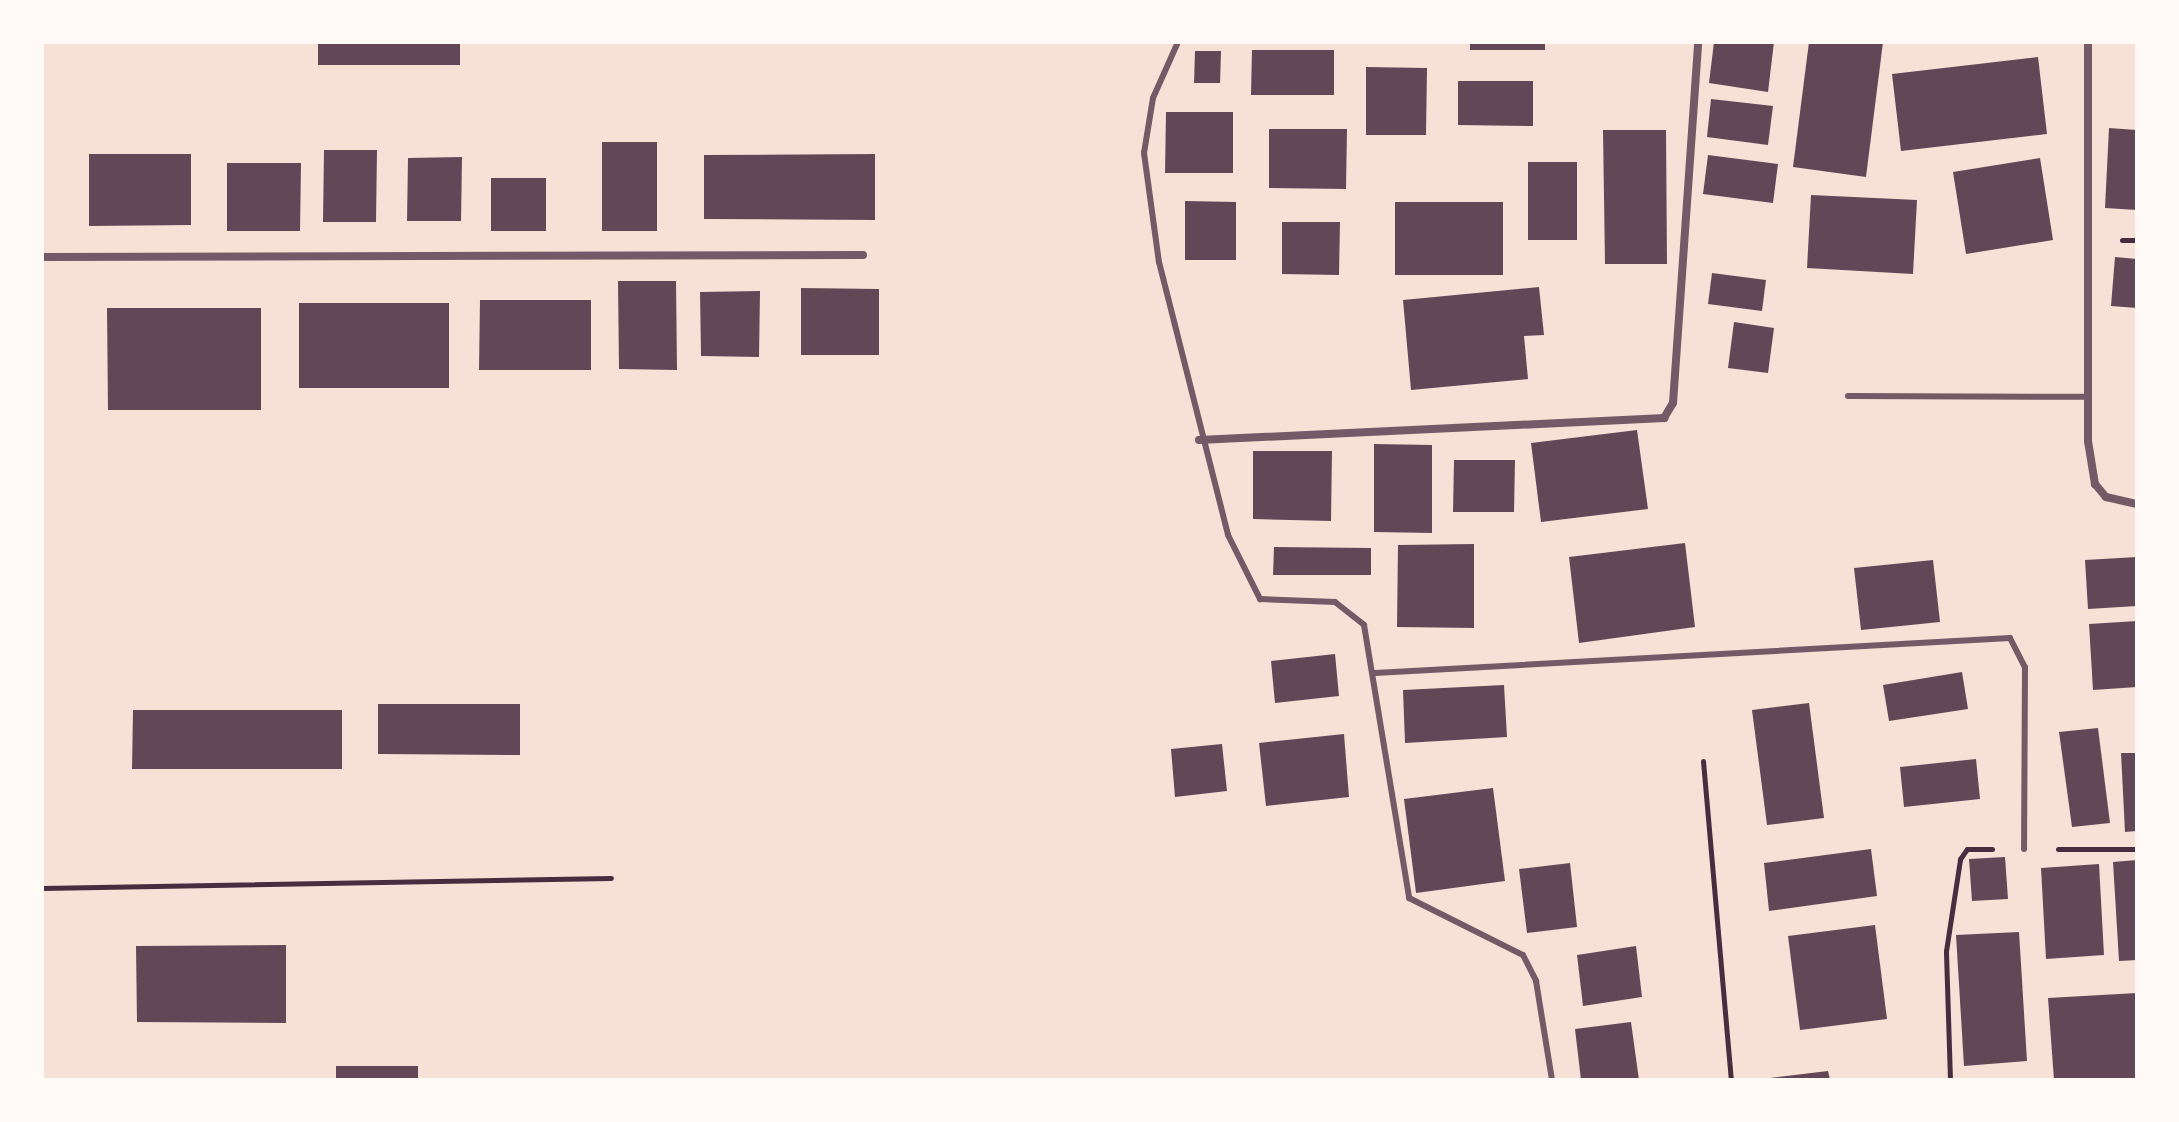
<!DOCTYPE html>
<html>
<head>
<meta charset="utf-8">
<style>
	body { margin:0 }
	#map { position:relative; width:2179px; height:1122px; overflow:hidden; background:#f7e1d7; font-family:"Nunito Sans",sans-serif }
	div>[style] { position:absolute }
	[style*='--x'] { left:calc(var(--x)*1px); top:calc(var(--y)*1px); width:calc(var(--w)*1px); rotate:calc(var(--a)*1deg) }
	.building>* { inset:0; background:#644757 }
	.path>* { height:5px; margin:-2.5px; padding:0 2.5px; transform-origin:2.5px; border-radius:2.5px; background:#4a2c40 }
	.service>* { height:6px; margin:-3px; padding:0 3px; transform-origin:3px; border-radius:3px; background:#755966 }
	.minor>* { height:8px; margin:-4px; padding:0 4px; transform-origin:4px; border-radius:4px; background:#755966 }
	span { translate:-50% -50%; white-space:nowrap; text-align:center; line-height:1.15; -webkit-text-stroke:6px #fffaf5; paint-order:stroke }
	.frame { position:absolute; inset:0; border:44px solid #fffaf5; pointer-events:none }
</style>
</head>
<body>
<div id="map">
	<div class="building">
		<i style="clip-path:polygon(318px 42px,460px 42px,460px 65px,318px 65px)"></i>
		<i style="clip-path:polygon(1470px 42px,1545px 42px,1545px 50px,1470px 50px)"></i>
		<i style="clip-path:polygon(1714px 42px,1774px 42px,1768px 92px,1709px 83px)"></i>
		<i style="clip-path:polygon(1809px 42px,1883px 42px,1866px 177px,1793px 167px)"></i>
		<i style="clip-path:polygon(1252px 50px,1334px 50px,1334px 95px,1251px 95px)"></i>
		<i style="clip-path:polygon(1195px 51px,1221px 51px,1220px 83px,1194px 83px)"></i>
		<i style="clip-path:polygon(2038px 57px,2047px 134px,1901px 151px,1892px 74px)"></i>
		<i style="clip-path:polygon(1366px 67px,1427px 68px,1426px 135px,1366px 135px)"></i>
		<i style="clip-path:polygon(1458px 81px,1533px 81px,1533px 126px,1458px 125px)"></i>
		<i style="clip-path:polygon(1711px 99px,1773px 106px,1768px 145px,1707px 137px)"></i>
		<i style="clip-path:polygon(1166px 112px,1233px 112px,1233px 173px,1165px 173px)"></i>
		<i style="clip-path:polygon(2109px 128px,2137px 130px,2137px 210px,2105px 208px)"></i>
		<i style="clip-path:polygon(1269px 129px,1347px 129px,1346px 189px,1269px 188px)"></i>
		<i style="clip-path:polygon(1603px 130px,1666px 130px,1667px 264px,1605px 264px)"></i>
		<i style="clip-path:polygon(602px 142px,657px 142px,657px 231px,602px 231px)"></i>
		<i style="clip-path:polygon(324px 150px,377px 150px,376px 222px,323px 222px)"></i>
		<i style="clip-path:polygon(89px 154px,191px 154px,191px 225px,89px 226px)"></i>
		<i style="clip-path:polygon(875px 154px,875px 220px,704px 219px,704px 155px)"></i>
		<i style="clip-path:polygon(1708px 155px,1778px 164px,1773px 203px,1703px 194px)"></i>
		<i style="clip-path:polygon(462px 157px,461px 221px,407px 221px,408px 158px)"></i>
		<i style="clip-path:polygon(2040px 158px,2053px 240px,1966px 254px,1953px 172px)"></i>
		<i style="clip-path:polygon(1528px 162px,1577px 162px,1577px 240px,1528px 240px)"></i>
		<i style="clip-path:polygon(227px 163px,301px 163px,300px 231px,227px 231px)"></i>
		<i style="clip-path:polygon(491px 178px,546px 178px,546px 231px,491px 231px)"></i>
		<i style="clip-path:polygon(1811px 195px,1917px 200px,1913px 274px,1807px 268px)"></i>
		<i style="clip-path:polygon(1185px 201px,1236px 202px,1236px 260px,1185px 260px)"></i>
		<i style="clip-path:polygon(1395px 202px,1503px 202px,1503px 275px,1395px 275px)"></i>
		<i style="clip-path:polygon(1282px 222px,1340px 222px,1339px 275px,1282px 274px)"></i>
		<i style="clip-path:polygon(2115px 257px,2137px 259px,2137px 308px,2111px 306px)"></i>
		<i style="clip-path:polygon(1712px 273px,1766px 280px,1762px 311px,1708px 304px)"></i>
		<i style="clip-path:polygon(618px 281px,676px 281px,677px 370px,619px 369px)"></i>
		<i style="clip-path:polygon(1539px 287px,1544px 335px,1524px 336px,1528px 379px,1411px 390px,1403px 300px)"></i>
		<i style="clip-path:polygon(801px 288px,879px 289px,879px 355px,801px 355px)"></i>
		<i style="clip-path:polygon(760px 291px,759px 357px,701px 356px,700px 292px)"></i>
		<i style="clip-path:polygon(480px 300px,591px 300px,591px 370px,479px 370px)"></i>
		<i style="clip-path:polygon(299px 303px,449px 303px,449px 388px,299px 388px)"></i>
		<i style="clip-path:polygon(107px 308px,261px 308px,261px 410px,108px 410px)"></i>
		<i style="clip-path:polygon(1734px 322px,1774px 328px,1768px 373px,1728px 368px)"></i>
		<i style="clip-path:polygon(1637px 430px,1648px 509px,1541px 522px,1531px 443px)"></i>
		<i style="clip-path:polygon(1374px 444px,1432px 445px,1432px 533px,1374px 532px)"></i>
		<i style="clip-path:polygon(1253px 451px,1332px 451px,1331px 521px,1253px 519px)"></i>
		<i style="clip-path:polygon(1454px 460px,1515px 460px,1514px 512px,1453px 512px)"></i>
		<i style="clip-path:polygon(1685px 543px,1695px 627px,1579px 643px,1569px 557px)"></i>
		<i style="clip-path:polygon(1474px 544px,1474px 628px,1397px 627px,1398px 545px)"></i>
		<i style="clip-path:polygon(1274px 547px,1371px 548px,1371px 575px,1273px 575px)"></i>
		<i style="clip-path:polygon(2137px 557px,2137px 606px,2088px 609px,2085px 560px)"></i>
		<i style="clip-path:polygon(1933px 560px,1940px 622px,1861px 630px,1854px 568px)"></i>
		<i style="clip-path:polygon(2137px 621px,2137px 687px,2093px 690px,2089px 624px)"></i>
		<i style="clip-path:polygon(1335px 654px,1339px 696px,1275px 703px,1271px 661px)"></i>
		<i style="clip-path:polygon(1962px 672px,1968px 709px,1889px 721px,1883px 685px)"></i>
		<i style="clip-path:polygon(1504px 685px,1507px 737px,1405px 743px,1403px 690px)"></i>
		<i style="clip-path:polygon(1809px 703px,1824px 818px,1767px 825px,1752px 710px)"></i>
		<i style="clip-path:polygon(378px 704px,520px 704px,520px 755px,378px 754px)"></i>
		<i style="clip-path:polygon(133px 710px,342px 710px,342px 769px,132px 769px)"></i>
		<i style="clip-path:polygon(2098px 728px,2110px 823px,2072px 827px,2059px 732px)"></i>
		<i style="clip-path:polygon(1344px 734px,1349px 797px,1266px 806px,1259px 743px)"></i>
		<i style="clip-path:polygon(1222px 744px,1227px 791px,1175px 797px,1171px 749px)"></i>
		<i style="clip-path:polygon(2121px 753px,2137px 753px,2137px 831px,2125px 832px)"></i>
		<i style="clip-path:polygon(1976px 759px,1980px 799px,1904px 807px,1900px 767px)"></i>
		<i style="clip-path:polygon(1493px 788px,1505px 881px,1416px 893px,1404px 799px)"></i>
		<i style="clip-path:polygon(1871px 849px,1877px 896px,1769px 911px,1764px 863px)"></i>
		<i style="clip-path:polygon(2005px 857px,2008px 899px,1972px 901px,1969px 859px)"></i>
		<i style="clip-path:polygon(2137px 860px,2137px 960px,2119px 961px,2113px 862px)"></i>
		<i style="clip-path:polygon(1570px 863px,1577px 927px,1527px 933px,1519px 869px)"></i>
		<i style="clip-path:polygon(2099px 864px,2104px 955px,2046px 959px,2041px 868px)"></i>
		<i style="clip-path:polygon(1875px 925px,1887px 1019px,1800px 1030px,1788px 936px)"></i>
		<i style="clip-path:polygon(2019px 932px,2027px 1061px,1964px 1066px,1956px 935px)"></i>
		<i style="clip-path:polygon(286px 945px,286px 1023px,137px 1022px,136px 946px)"></i>
		<i style="clip-path:polygon(1636px 946px,1642px 997px,1583px 1006px,1577px 955px)"></i>
		<i style="clip-path:polygon(2137px 993px,2137px 1080px,2054px 1080px,2048px 998px)"></i>
		<i style="clip-path:polygon(1631px 1022px,1639px 1080px,1581px 1080px,1575px 1029px)"></i>
		<i style="clip-path:polygon(336px 1066px,418px 1066px,418px 1080px,336px 1080px)"></i>
		<i style="clip-path:polygon(1828px 1071px,1830px 1080px,1771px 1080px,1770px 1078px)"></i>
	</div>
	<div class="path">
		<i style="--x:2122;--y:240;--w:15;--a:0"></i>
		<i style="--x:1703;--y:761;--w:320;--a:85"></i>
		<i style="--x:2058;--y:849;--w:79;--a:0"></i>
		<i style="--x:42;--y:888;--w:569;--a:-1.01"></i>
		<i style="--x:1950;--y:1080;--w:129;--a:-91.8"></i>
		<i style="--x:1946;--y:951;--w:93;--a:-81.3"></i>
		<i style="--x:1960;--y:859;--w:12;--a:-55"></i>
		<i style="--x:1967;--y:849;--w:25;--a:0"></i>
	</div>
	<div class="service">
		<i style="--x:1178;--y:42;--w:61;--a:114.1"></i>
		<i style="--x:1153;--y:98;--w:56;--a:99.3"></i>
		<i style="--x:1144;--y:153;--w:110;--a:82.2"></i>
		<i style="--x:1159;--y:262;--w:282;--a:75.8"></i>
		<i style="--x:1228;--y:535;--w:72;--a:63.4"></i>
		<i style="--x:1260;--y:599;--w:75;--a:2.3"></i>
		<i style="--x:1335;--y:602;--w:37;--a:38"></i>
		<i style="--x:1364;--y:625;--w:277;--a:80.6"></i>
		<i style="--x:1409;--y:898;--w:127;--a:26.6"></i>
		<i style="--x:1523;--y:955;--w:29;--a:63"></i>
		<i style="--x:1536;--y:981;--w:100;--a:80.8"></i>
		<i style="--x:1848;--y:396;--w:240;--a:0.2"></i>
		<i style="--x:1375;--y:673;--w:636;--a:-3.15"></i>
		<i style="--x:2010;--y:638;--w:33;--a:63"></i>
		<i style="--x:2025;--y:667;--w:182;--a:90.3"></i>
	</div>
	<div class="minor">
		<i style="--x:2088;--y:42;--w:399;--a:90"></i>
		<i style="--x:2088;--y:441;--w:44;--a:80.8"></i>
		<i style="--x:2095;--y:484;--w:17;--a:50"></i>
		<i style="--x:2106;--y:497;--w:32;--a:13"></i>
		<i style="--x:42;--y:257;--w:821;--a:-0.14"></i>
		<i style="--x:1199;--y:440;--w:466;--a:-2.7"></i>
		<i style="--x:1664;--y:418;--w:17;--a:-59"></i>
		<i style="--x:1673;--y:403;--w:362;--a:-86"></i>
	</div>
	<div class="frame"></div>
</div>
</body>
</html>
